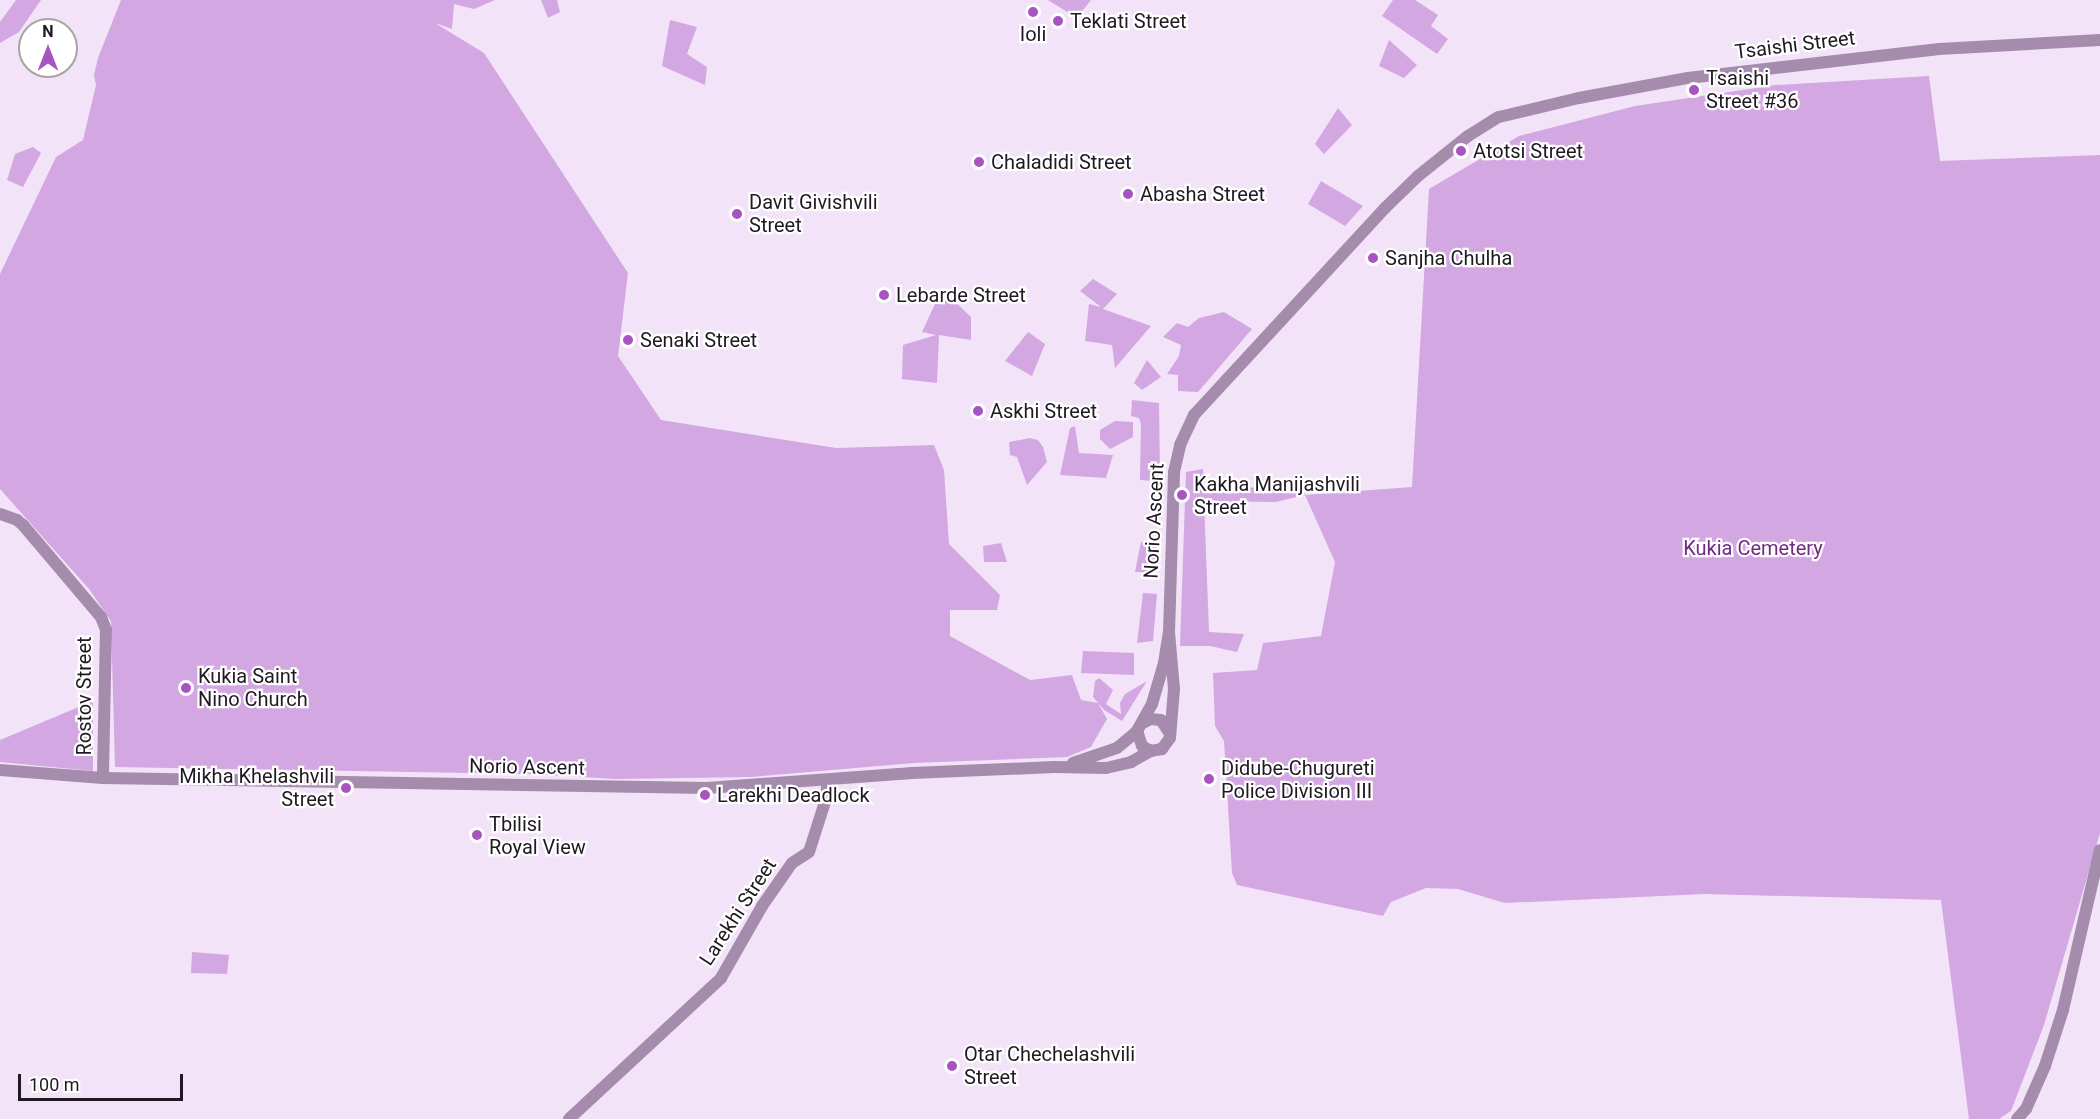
<!DOCTYPE html>
<html>
<head>
<meta charset="utf-8">
<style>
	body { margin:0 }
	#map { position:relative; width:2100px; height:1119px; overflow:hidden; background:#f3e3f8; font-family:Roboto,sans-serif }
	div>[style] { position:absolute }
	[style*='--x'] { left:calc(var(--x)*1px); top:calc(var(--y)*1px); width:calc(var(--w)*1px); rotate:calc(var(--a)*1deg) }
	.green>* { inset:0; background:#d3a7e1 }
	.tertiary>* { height:12px; margin:-6px; padding:0 6px; transform-origin:6px; border-radius:6px; background:#a58cad }
	.dots>* { width:16px; height:16px; translate:-50% -50%; box-sizing:border-box; border:3px solid #fff; border-radius:50% }
	span { translate:-50% -50%; white-space:nowrap; text-align:center; line-height:1.15; -webkit-text-stroke:4.5px #fff; paint-order:stroke }
	.poi-label { font-size:20px; color:#1f1a21 }
	.left { translate:0 -50%; text-align:left }
	.right { translate:-100% -50%; text-align:right }
	.street-label { font-size:20px; color:#1f1a21 }
	.park-label { font-size:20px; color:#6f2a83 }
	.north { position:absolute; left:18px; top:18px; width:60px; height:60px; box-sizing:border-box; background:#fff; border:2px solid #a5a3a6; border-radius:50%; rotate:0deg; font-size:16px; font-weight:700; line-height:24px; text-align:center; color:#1f1a21 }
	.north::after { content:''; display:block; margin:auto; width:21px; height:27px; background:#a853c2; clip-path:polygon(50% 0,100% 100%,50% 72%,0 100%) }
	.scale { position:absolute; left:18px; top:1074px; width:165px; height:27px; box-sizing:border-box; border:3px solid #1f1a21; border-top:0; padding-left:8px; font-size:18px; line-height:21px; white-space:nowrap; color:#1f1a21; -webkit-text-stroke:4px #fff; paint-order:stroke }
</style>
</head>
<body>
<div id="map">
	<div class="green">
		<i style="clip-path:polygon(16px 0,41px 0,19px 32px,0 43px,0 22px)"></i>
		<i style="clip-path:polygon(121px 0,495px 0,474px 9px,454px 4px,452px 29px,435px 23px,484px 53px,628px 273px,618px 356px,661px 420px,836px 448px,934px 445px,944px 470px,949px 544px,1000px 595px,997px 610px,950px 610px,950px 636px,1030px 680px,1072px 675px,1081px 700px,1098px 703px,1107px 719px,1091px 747px,1067px 757px,914px 763px,751px 777px,616px 779px,530px 774px,115px 767px,111px 621px,89px 589px,0 489px,0 274px,56px 157px,83px 140px,96px 85px,94px 75px,98px 58px)"></i>
		<i style="clip-path:polygon(541px 0,557px 0,560px 12px,548px 18px)"></i>
		<i style="clip-path:polygon(1048px 0,1091px 0,1077px 18px)"></i>
		<i style="clip-path:polygon(1393px 0,1415px 0,1438px 15px,1431px 26px,1448px 39px,1437px 54px,1382px 16px)"></i>
		<i style="clip-path:polygon(670px 20px,697px 27px,687px 54px,707px 67px,705px 85px,662px 66px)"></i>
		<i style="clip-path:polygon(1389px 40px,1417px 65px,1404px 78px,1379px 66px)"></i>
		<i style="clip-path:polygon(1929px 76px,1940px 161px,2100px 155px,2100px 833px,2044px 1025px,2011px 1111px,1999px 1119px,1969px 1119px,1941px 900px,1705px 894px,1505px 903px,1458px 889px,1426px 888px,1391px 902px,1383px 916px,1237px 885px,1232px 873px,1224px 741px,1215px 726px,1213px 673px,1257px 670px,1263px 643px,1321px 636px,1335px 562px,1305px 495px,1276px 502px,1204px 501px,1209px 632px,1244px 634px,1237px 652px,1210px 646px,1180px 646px,1186px 472px,1203px 469px,1204px 488px,1302px 487px,1305px 495px,1412px 487px,1429px 189px,1519px 136px,1635px 106px,1776px 85px)"></i>
		<i style="clip-path:polygon(1338px 108px,1352px 125px,1324px 154px,1315px 144px)"></i>
		<i style="clip-path:polygon(33px 147px,41px 153px,23px 187px,7px 180px,15px 154px)"></i>
		<i style="clip-path:polygon(1321px 181px,1363px 206px,1345px 226px,1308px 204px)"></i>
		<i style="clip-path:polygon(1093px 279px,1117px 294px,1103px 309px,1151px 326px,1115px 368px,1112px 345px,1085px 341px,1089px 304px,1101px 307px,1080px 291px)"></i>
		<i style="clip-path:polygon(942px 289px,971px 317px,971px 340px,939px 335px,937px 383px,902px 379px,903px 345px,936px 335px,922px 332px)"></i>
		<i style="clip-path:polygon(1224px 312px,1252px 329px,1198px 392px,1178px 391px,1178px 375px,1167px 374px,1179px 356px,1181px 345px,1163px 337px,1177px 323px,1188px 327px,1199px 318px)"></i>
		<i style="clip-path:polygon(1028px 332px,1045px 344px,1032px 376px,1005px 361px)"></i>
		<i style="clip-path:polygon(1147px 360px,1161px 377px,1142px 390px,1134px 383px)"></i>
		<i style="clip-path:polygon(1132px 400px,1159px 403px,1160px 474px,1154px 481px,1140px 480px,1141px 424px,1139px 418px,1131px 416px)"></i>
		<i style="clip-path:polygon(1115px 421px,1133px 422px,1133px 437px,1110px 449px,1100px 439px,1100px 430px)"></i>
		<i style="clip-path:polygon(1075px 426px,1079px 453px,1113px 455px,1106px 478px,1060px 475px,1070px 428px)"></i>
		<i style="clip-path:polygon(1030px 438px,1038px 440px,1043px 447px,1047px 462px,1027px 485px,1017px 457px,1010px 455px,1009px 442px)"></i>
		<i style="clip-path:polygon(1157px 541px,1154px 572px,1135px 572px,1141px 542px)"></i>
		<i style="clip-path:polygon(1001px 543px,1007px 562px,984px 562px,983px 546px)"></i>
		<i style="clip-path:polygon(1143px 593px,1157px 594px,1153px 641px,1137px 643px)"></i>
		<i style="clip-path:polygon(1083px 651px,1134px 653px,1134px 675px,1081px 673px)"></i>
		<i style="clip-path:polygon(1099px 678px,1113px 690px,1106px 704px,1121px 714px,1120px 703px,1125px 694px,1147px 681px,1122px 721px,1104px 710px,1093px 697px,1095px 681px)"></i>
		<i style="clip-path:polygon(93px 701px,93px 771px,0 762px,0 740px)"></i>
		<i style="clip-path:polygon(192px 952px,229px 955px,227px 974px,191px 973px)"></i>
	</div>
	<div class="tertiary">
		<i style="--x:0;--y:514;--w:18;--a:19"></i>
		<i style="--x:17;--y:520;--w:8;--a:40"></i>
		<i style="--x:23;--y:525;--w:121;--a:49.7"></i>
		<i style="--x:101;--y:617;--w:14;--a:69"></i>
		<i style="--x:106;--y:630;--w:148;--a:91.2"></i>
		<i style="--x:1169;--y:632;--w:57;--a:85"></i>
		<i style="--x:1174;--y:689;--w:49;--a:94.7"></i>
		<i style="--x:1170;--y:738;--w:14;--a:126"></i>
		<i style="--x:1162;--y:749;--w:11;--a:170"></i>
		<i style="--x:1151;--y:751;--w:10;--a:-151"></i>
		<i style="--x:1142;--y:746;--w:16;--a:-108"></i>
		<i style="--x:1137;--y:731;--w:31;--a:-61"></i>
		<i style="--x:1152;--y:704;--w:43;--a:-73.7"></i>
		<i style="--x:1164;--y:663;--w:31;--a:-81"></i>
		<i style="--x:1169;--y:632;--w:160;--a:-88.2"></i>
		<i style="--x:1174;--y:472;--w:28;--a:-77"></i>
		<i style="--x:1180;--y:445;--w:33;--a:-65"></i>
		<i style="--x:1194;--y:415;--w:282;--a:-47.3"></i>
		<i style="--x:1385;--y:208;--w:46;--a:-44.1"></i>
		<i style="--x:1418;--y:176;--w:64;--a:-38.7"></i>
		<i style="--x:1468;--y:136;--w:36;--a:-32"></i>
		<i style="--x:1499;--y:117;--w:82;--a:-13.4"></i>
		<i style="--x:1579;--y:98;--w:111;--a:-10.4"></i>
		<i style="--x:1688;--y:78;--w:253;--a:-6.6"></i>
		<i style="--x:1939;--y:49;--w:161;--a:-3.2"></i>
		<i style="--x:1141;--y:724;--w:10;--a:-29"></i>
		<i style="--x:1150;--y:719;--w:11;--a:5"></i>
		<i style="--x:1161;--y:720;--w:17;--a:57"></i>
		<i style="--x:1073;--y:763;--w:46;--a:-18.8"></i>
		<i style="--x:1117;--y:748;--w:26;--a:-40"></i>
		<i style="--x:0;--y:770;--w:103;--a:4.4"></i>
		<i style="--x:103;--y:778;--w:604;--a:0.95"></i>
		<i style="--x:707;--y:788;--w:206;--a:-4.2"></i>
		<i style="--x:912;--y:773;--w:142;--a:-2.4"></i>
		<i style="--x:1054;--y:767;--w:52;--a:1.1"></i>
		<i style="--x:1106;--y:768;--w:26;--a:-13"></i>
		<i style="--x:1131;--y:762;--w:23;--a:-29"></i>
		<i style="--x:569;--y:1119;--w:207;--a:-42.8"></i>
		<i style="--x:721;--y:978;--w:83;--a:-60.3"></i>
		<i style="--x:762;--y:906;--w:52;--a:-55.1"></i>
		<i style="--x:792;--y:863;--w:20;--a:-33"></i>
		<i style="--x:809;--y:852;--w:52;--a:-72.3"></i>
		<i style="--x:825;--y:802;--w:21;--a:-82"></i>
		<i style="--x:2017;--y:1119;--w:13;--a:-48"></i>
		<i style="--x:2026;--y:1109;--w:47;--a:-66.2"></i>
		<i style="--x:2045;--y:1066;--w:59;--a:-72.2"></i>
		<i style="--x:2063;--y:1010;--w:164;--a:-77"></i>
	</div>
	<div class="dots">
		<i style="left:1033px;top:12px;background:#a853c2"></i>
		<i style="left:1058px;top:21px;background:#a853c2"></i>
		<i style="left:1694px;top:90px;background:#a853c2"></i>
		<i style="left:1461px;top:151px;background:#a853c2"></i>
		<i style="left:979px;top:162px;background:#a853c2"></i>
		<i style="left:1128px;top:194px;background:#a853c2"></i>
		<i style="left:737px;top:214px;background:#a853c2"></i>
		<i style="left:1373px;top:258px;background:#a853c2"></i>
		<i style="left:884px;top:295px;background:#a853c2"></i>
		<i style="left:628px;top:340px;background:#a853c2"></i>
		<i style="left:978px;top:411px;background:#a853c2"></i>
		<i style="left:1182px;top:495px;background:#a853c2"></i>
		<i style="left:186px;top:688px;background:#a853c2"></i>
		<i style="left:1209px;top:779px;background:#a853c2"></i>
		<i style="left:346px;top:788px;background:#a853c2"></i>
		<i style="left:705px;top:795px;background:#a853c2"></i>
		<i style="left:477px;top:835px;background:#a853c2"></i>
		<i style="left:952px;top:1066px;background:#a853c2"></i>
	</div>
	<div class="poi-label">
		<span class="left" style="left:1070px;top:21px">Teklati Street</span>
		<span style="left:1033px;top:34px">Ioli</span>
		<span class="left" style="left:1706px;top:90px">Tsaishi<br>Street #36</span>
		<span class="left" style="left:1473px;top:151px">Atotsi Street</span>
		<span class="left" style="left:991px;top:162px">Chaladidi Street</span>
		<span class="left" style="left:1140px;top:194px">Abasha Street</span>
		<span class="left" style="left:749px;top:214px">Davit Givishvili<br>Street</span>
		<span class="left" style="left:1385px;top:258px">Sanjha Chulha</span>
		<span class="left" style="left:896px;top:295px">Lebarde Street</span>
		<span class="left" style="left:640px;top:340px">Senaki Street</span>
		<span class="left" style="left:990px;top:411px">Askhi Street</span>
		<span class="left" style="left:1194px;top:496px">Kakha Manijashvili<br>Street</span>
		<span class="left" style="left:198px;top:688px">Kukia Saint<br>Nino Church</span>
		<span class="left" style="left:1221px;top:780px">Didube-Chugureti<br>Police Division III</span>
		<span class="right" style="left:334px;top:788px">Mikha Khelashvili<br>Street</span>
		<span class="left" style="left:717px;top:795px">Larekhi Deadlock</span>
		<span class="left" style="left:489px;top:836px">Tbilisi<br>Royal View</span>
		<span class="left" style="left:964px;top:1066px">Otar Chechelashvili<br>Street</span>
	</div>
	<div class="street-label">
		<span style="left:1795px;top:45px;rotate:-7deg">Tsaishi Street</span>
		<span style="left:1154px;top:521px;rotate:-87deg">Norio Ascent</span>
		<span style="left:84px;top:696px;rotate:-90deg">Rostov Street</span>
		<span style="left:527px;top:767px;rotate:1deg">Norio Ascent</span>
		<span style="left:738px;top:912px;rotate:-57deg">Larekhi Street</span>
	</div>
	<div class="park-label">
		<span style="left:1753px;top:548px">Kukia Cemetery</span>
	</div>
	<div class="north">N</div>
	<div class="scale">100 m</div>
</div>
</body>
</html>
